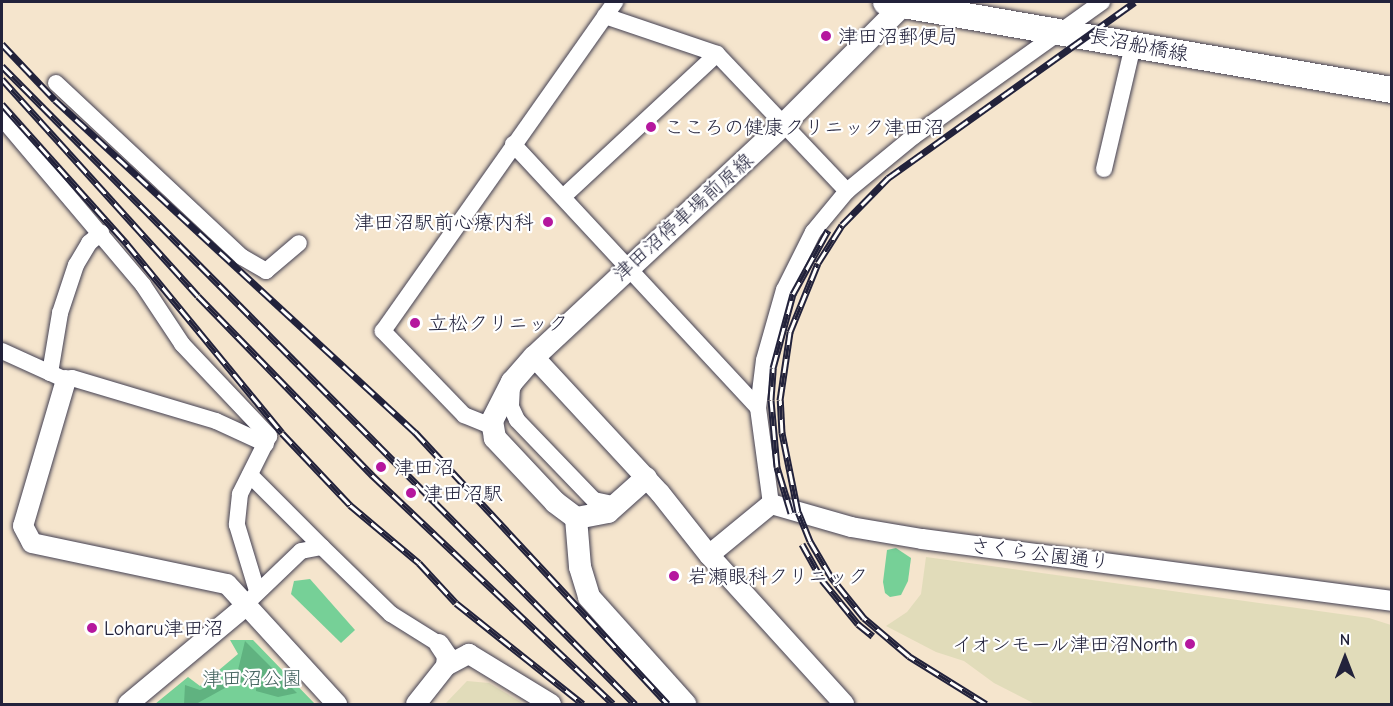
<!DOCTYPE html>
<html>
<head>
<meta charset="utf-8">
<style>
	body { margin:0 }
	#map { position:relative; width:1393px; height:706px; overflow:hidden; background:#f5e5cd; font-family:"Comic Neue","Klee One",sans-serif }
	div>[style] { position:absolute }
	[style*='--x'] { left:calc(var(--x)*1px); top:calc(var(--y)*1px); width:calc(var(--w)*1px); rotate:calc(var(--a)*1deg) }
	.built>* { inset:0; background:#e1dcba }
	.green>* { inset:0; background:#76d097 }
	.forest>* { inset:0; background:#60b280 }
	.roads { filter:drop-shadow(0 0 2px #423f51) drop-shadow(0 0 2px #423f51) }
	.minor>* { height:16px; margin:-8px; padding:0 8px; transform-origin:8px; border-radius:8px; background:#fff }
	.tertiary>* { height:20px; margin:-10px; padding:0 10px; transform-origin:10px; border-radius:10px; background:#fff }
	.secondary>* { height:22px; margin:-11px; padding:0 11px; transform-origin:11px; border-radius:11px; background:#fff }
	.primary>* { height:26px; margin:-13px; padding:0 13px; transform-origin:13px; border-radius:13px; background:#fff }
	.rail>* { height:7px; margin-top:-3.5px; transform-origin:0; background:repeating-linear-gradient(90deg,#fff 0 14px,#22223b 0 28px); box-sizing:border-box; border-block:2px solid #22223b }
	.dots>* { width:16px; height:16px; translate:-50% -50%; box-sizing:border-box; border:3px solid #fff; border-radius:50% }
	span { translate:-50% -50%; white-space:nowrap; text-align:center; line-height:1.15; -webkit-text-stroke:4.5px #fff; paint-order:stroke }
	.poi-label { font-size:20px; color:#22223b }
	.left { translate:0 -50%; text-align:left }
	.right { translate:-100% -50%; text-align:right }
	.street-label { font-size:20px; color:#22223b }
	.park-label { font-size:20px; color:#3f5f5b }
	.frame { position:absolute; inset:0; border:3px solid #22223b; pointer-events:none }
	.north { position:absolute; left:1315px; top:628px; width:60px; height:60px; -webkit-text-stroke:4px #fff; paint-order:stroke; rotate:0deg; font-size:16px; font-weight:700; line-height:24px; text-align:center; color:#22223b }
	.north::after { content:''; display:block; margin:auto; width:21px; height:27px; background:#22223b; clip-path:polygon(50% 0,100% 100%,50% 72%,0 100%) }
</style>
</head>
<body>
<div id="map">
	<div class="built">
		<i style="clip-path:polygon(926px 557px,1369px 618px,1391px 625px,1391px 704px,1035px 704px,994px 683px,964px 661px,936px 652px,886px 626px,907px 612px,921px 594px)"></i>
		<i style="clip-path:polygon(467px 681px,489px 683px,524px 704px,445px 704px)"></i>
	</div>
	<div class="green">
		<i style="clip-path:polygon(896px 548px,911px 558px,908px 581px,901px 595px,890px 597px,885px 593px,883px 582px,887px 550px)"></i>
		<i style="clip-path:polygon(310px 579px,355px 630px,341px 643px,291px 594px,294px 581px)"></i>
		<i style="clip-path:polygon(230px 640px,253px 640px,315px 704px,155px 704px,188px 677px,200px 686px,238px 654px)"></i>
	</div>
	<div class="forest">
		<i style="clip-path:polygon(245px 641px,297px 693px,278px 697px,256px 691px,256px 685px,249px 682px,234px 683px,196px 704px,184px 704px,185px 685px,200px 690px,237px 674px)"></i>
	</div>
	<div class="roads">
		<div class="minor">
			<i style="--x:605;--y:16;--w:118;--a:18.7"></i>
			<i style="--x:717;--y:54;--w:189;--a:46.5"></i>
			<i style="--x:56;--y:83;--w:255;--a:43.1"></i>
			<i style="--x:242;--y:257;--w:28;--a:30"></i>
			<i style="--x:266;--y:271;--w:43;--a:-40.3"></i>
			<i style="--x:2;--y:118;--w:219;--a:49.8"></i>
			<i style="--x:143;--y:285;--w:71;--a:56.5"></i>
			<i style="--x:182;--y:344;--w:127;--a:46.6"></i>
			<i style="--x:269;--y:436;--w:65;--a:116.6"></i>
			<i style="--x:240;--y:494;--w:31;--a:96"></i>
			<i style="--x:237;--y:525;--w:69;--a:73.1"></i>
			<i style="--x:513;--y:144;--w:360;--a:47.1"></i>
			<i style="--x:1104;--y:169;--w:127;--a:-76.8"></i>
			<i style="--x:563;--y:197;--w:210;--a:-42.9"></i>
			<i style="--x:2;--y:351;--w:70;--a:24.4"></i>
			<i style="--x:66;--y:380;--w:6;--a:-18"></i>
			<i style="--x:72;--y:378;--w:150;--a:16.6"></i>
			<i style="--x:216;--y:421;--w:55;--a:24.7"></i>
			<i style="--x:50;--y:373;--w:61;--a:-80.5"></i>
			<i style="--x:60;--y:313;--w:51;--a:-71.6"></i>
			<i style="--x:76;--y:265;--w:26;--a:-59"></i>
			<i style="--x:89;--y:243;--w:16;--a:-40"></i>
			<i style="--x:512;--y:386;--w:21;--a:93"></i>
			<i style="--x:511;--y:407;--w:14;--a:65"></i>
			<i style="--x:517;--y:420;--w:111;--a:46.1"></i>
			<i style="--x:594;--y:500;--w:24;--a:12"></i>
			<i style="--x:491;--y:426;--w:29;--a:-158"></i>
			<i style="--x:464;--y:415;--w:117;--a:-134"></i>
			<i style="--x:383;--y:331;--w:403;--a:-54.8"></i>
			<i style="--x:250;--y:475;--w:102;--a:45"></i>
			<i style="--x:771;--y:504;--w:97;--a:-97.7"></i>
			<i style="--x:758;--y:408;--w:48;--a:-82.9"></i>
			<i style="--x:764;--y:360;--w:73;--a:-74.1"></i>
			<i style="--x:784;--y:290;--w:65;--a:-63.4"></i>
			<i style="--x:813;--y:232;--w:53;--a:-50.3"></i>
			<i style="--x:847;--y:191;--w:87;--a:-39.4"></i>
			<i style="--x:914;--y:136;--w:231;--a:-35.5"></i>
			<i style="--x:251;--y:599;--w:69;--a:-43.8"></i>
			<i style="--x:301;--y:551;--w:21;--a:-11"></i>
			<i style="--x:322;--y:547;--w:96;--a:44.2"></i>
			<i style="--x:391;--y:614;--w:57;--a:32"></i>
		</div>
		<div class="tertiary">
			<i style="--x:534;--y:357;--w:185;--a:47.2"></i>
			<i style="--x:660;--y:493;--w:79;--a:51.7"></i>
			<i style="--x:709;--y:555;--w:201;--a:47.8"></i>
			<i style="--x:66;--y:380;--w:152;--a:106.4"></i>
			<i style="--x:23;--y:526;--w:19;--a:62"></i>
			<i style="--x:32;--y:543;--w:199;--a:11.9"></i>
			<i style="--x:227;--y:584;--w:163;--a:47.5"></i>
			<i style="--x:709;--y:555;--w:80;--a:-39.4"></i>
			<i style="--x:771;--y:504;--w:83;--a:16"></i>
			<i style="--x:851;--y:527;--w:72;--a:9.6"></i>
			<i style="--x:922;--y:539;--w:474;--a:7.5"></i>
			<i style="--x:439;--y:644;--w:14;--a:56"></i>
			<i style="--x:447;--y:656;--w:10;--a:96"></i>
			<i style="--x:128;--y:704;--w:155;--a:-39.8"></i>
			<i style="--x:416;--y:704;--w:48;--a:-51.7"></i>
			<i style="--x:446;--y:666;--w:26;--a:-28"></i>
			<i style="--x:469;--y:654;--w:96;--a:31.4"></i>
		</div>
		<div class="secondary">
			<i style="--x:646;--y:478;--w:51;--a:138.2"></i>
			<i style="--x:608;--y:512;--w:33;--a:169"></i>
			<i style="--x:576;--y:518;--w:26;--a:-143"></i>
			<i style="--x:555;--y:502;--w:88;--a:-133.2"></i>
			<i style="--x:495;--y:438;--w:17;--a:-100"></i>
			<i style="--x:492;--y:421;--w:44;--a:-62.9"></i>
			<i style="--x:512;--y:382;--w:33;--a:-49"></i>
			<i style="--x:534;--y:357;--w:340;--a:-43"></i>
			<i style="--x:783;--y:125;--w:174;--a:-45"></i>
			<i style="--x:576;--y:518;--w:49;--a:85.3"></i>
			<i style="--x:580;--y:567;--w:31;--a:73"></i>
			<i style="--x:589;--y:597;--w:144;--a:48.1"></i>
		</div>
		<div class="primary">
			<i style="--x:886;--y:2;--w:514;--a:9.87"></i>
		</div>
	</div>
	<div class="rail">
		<i style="--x:2;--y:44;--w:77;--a:46.6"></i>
		<i style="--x:55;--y:100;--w:490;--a:42.7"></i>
		<i style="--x:415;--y:432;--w:371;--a:47.1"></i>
		<i style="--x:2;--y:66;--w:899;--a:45.23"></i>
		<i style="--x:2;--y:79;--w:292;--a:47.9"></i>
		<i style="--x:198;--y:296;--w:250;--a:45.8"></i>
		<i style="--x:372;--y:475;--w:332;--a:43.5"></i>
		<i style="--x:2;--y:104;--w:188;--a:48.2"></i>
		<i style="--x:127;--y:244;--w:244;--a:50.6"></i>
		<i style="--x:282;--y:433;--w:99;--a:46.6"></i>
		<i style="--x:350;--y:505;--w:90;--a:40"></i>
		<i style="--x:419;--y:563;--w:54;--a:47.2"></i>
		<i style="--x:456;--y:603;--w:162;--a:38.5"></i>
		<i style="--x:791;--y:513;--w:48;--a:-106.9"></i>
		<i style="--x:777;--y:467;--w:67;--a:-95.1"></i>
		<i style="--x:771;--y:400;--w:32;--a:-86"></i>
		<i style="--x:773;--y:368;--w:77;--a:-74.9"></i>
		<i style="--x:793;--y:294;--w:73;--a:-61.3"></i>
		<i style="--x:802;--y:544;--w:41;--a:60.9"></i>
		<i style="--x:822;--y:580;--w:57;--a:50.7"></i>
		<i style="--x:858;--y:624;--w:19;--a:39"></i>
		<i style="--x:986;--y:704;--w:91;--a:-148.1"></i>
		<i style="--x:909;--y:656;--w:59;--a:-139.8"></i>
		<i style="--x:864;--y:618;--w:53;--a:-128.8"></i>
		<i style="--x:831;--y:577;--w:42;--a:-120.3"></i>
		<i style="--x:810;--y:541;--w:31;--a:-112"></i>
		<i style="--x:798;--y:512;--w:81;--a:-101.4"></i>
		<i style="--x:782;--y:433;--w:33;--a:-93"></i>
		<i style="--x:780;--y:400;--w:69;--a:-81.6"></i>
		<i style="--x:790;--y:332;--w:74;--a:-67.9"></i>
		<i style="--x:818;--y:263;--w:45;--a:-57.7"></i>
		<i style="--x:842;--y:225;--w:66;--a:-45.6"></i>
		<i style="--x:888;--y:178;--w:303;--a:-35.5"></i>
	</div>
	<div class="dots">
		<i style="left:826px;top:36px;background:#b5179e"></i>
		<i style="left:651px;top:127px;background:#b5179e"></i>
		<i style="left:548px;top:222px;background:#b5179e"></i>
		<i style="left:415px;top:323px;background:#b5179e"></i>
		<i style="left:381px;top:467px;background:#b5179e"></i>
		<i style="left:411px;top:493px;background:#b5179e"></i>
		<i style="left:674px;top:576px;background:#b5179e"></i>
		<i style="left:92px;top:628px;background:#b5179e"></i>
		<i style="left:1190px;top:644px;background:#b5179e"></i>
	</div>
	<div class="poi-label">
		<span class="left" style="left:838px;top:36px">津田沼郵便局</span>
		<span class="left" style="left:664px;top:127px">こころの健康クリニック津田沼</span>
		<span class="right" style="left:534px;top:222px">津田沼駅前心療内科</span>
		<span class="left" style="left:428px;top:323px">立松クリニック</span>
		<span class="left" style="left:394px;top:467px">津田沼</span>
		<span class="left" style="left:423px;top:493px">津田沼駅</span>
		<span class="left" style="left:688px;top:576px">岩瀬眼科クリニック</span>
		<span class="left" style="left:104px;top:628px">Loharu津田沼</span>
		<span class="right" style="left:1178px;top:644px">イオンモール津田沼North</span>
	</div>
	<div class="street-label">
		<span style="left:1139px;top:45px;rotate:11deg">長沼船橋線</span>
		<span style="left:683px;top:217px;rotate:-42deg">津田沼停車場前原線</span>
		<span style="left:1040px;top:554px;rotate:7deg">さくら公園通り</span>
	</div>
	<div class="park-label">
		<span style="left:252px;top:678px">津田沼公園</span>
	</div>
	<div class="frame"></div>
	<div class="north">N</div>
</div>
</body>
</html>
